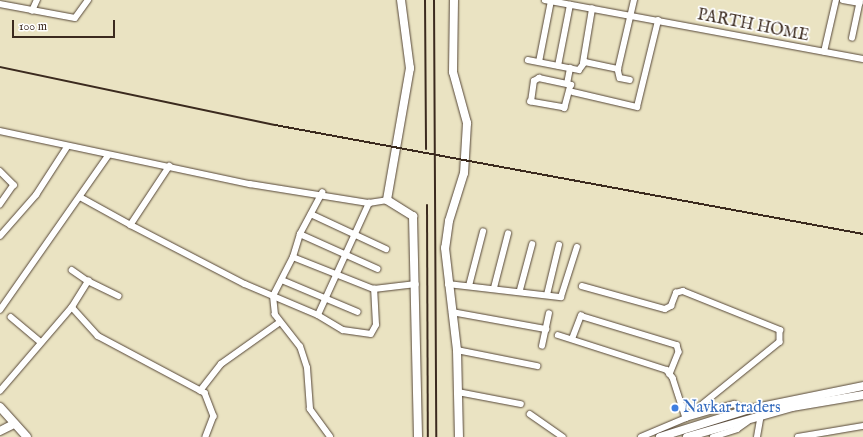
<!DOCTYPE html>
<html>
<head>
<meta charset="utf-8">
<style>
	body { margin:0 }
	#map { position:relative; width:863px; height:437px; overflow:hidden; background:#eae3c2; font-family:"IM FELL English",serif }
	div>[style] { position:absolute }
	[style*='--x'] { left:calc(var(--x)*1px); top:calc(var(--y)*1px); width:calc(var(--w)*1px); rotate:calc(var(--a)*1deg) }
	.roads { filter:drop-shadow(0 0 1px #554637) drop-shadow(0 0 1px #554637) }
	.street>* { height:5.5px; margin:-2.75px; padding:0 2.75px; transform-origin:2.75px; border-radius:2.75px; background:#fff }
	.secondary>* { height:8px; margin:-4px; padding:0 4px; transform-origin:4px; border-radius:4px; background:#fff }
	.rail>* { height:2px; margin:-1px; padding:0 1px; transform-origin:1px; border-radius:1px; background:#3b2a1e }
	.dots>* { width:11px; height:11px; translate:-50% -50%; box-sizing:border-box; border:2px solid #fff; border-radius:50% }
	span { translate:-50% -50%; white-space:nowrap; text-align:center; line-height:1.15; -webkit-text-stroke:3.5px #fff; paint-order:stroke }
	.street-label { font-size:16px; color:#3b2a1e }
	.shop-label { font-size:16px; color:#366cbe }
	.left { translate:0 -50%; text-align:left }
	.scale { position:absolute; left:12px; top:20px; width:103px; height:18px; box-sizing:border-box; border:2px solid #3b2a1e; border-top:0; padding-left:5px; font-size:12px; line-height:14px; white-space:nowrap; color:#3b2a1e; -webkit-text-stroke:3px #fff; paint-order:stroke }
</style>
</head>
<body>
<div id="map">
	<div class="roads">
		<div class="street">
			<i style="--x:545;--y:0;--w:323;--a:10.5"></i>
			<i style="--x:843;--y:0;--w:17;--a:10"></i>
			<i style="--x:0;--y:4;--w:76;--a:10.6"></i>
			<i style="--x:75;--y:18;--w:22;--a:-54"></i>
			<i style="--x:32;--y:11;--w:12;--a:-66"></i>
			<i style="--x:852;--y:38;--w:39;--a:-78"></i>
			<i style="--x:824;--y:52;--w:53;--a:-77"></i>
			<i style="--x:528;--y:60;--w:52;--a:11.1"></i>
			<i style="--x:579;--y:70;--w:10;--a:-53"></i>
			<i style="--x:585;--y:62;--w:34;--a:12"></i>
			<i style="--x:618;--y:69;--w:9;--a:77"></i>
			<i style="--x:620;--y:78;--w:10;--a:11"></i>
			<i style="--x:539;--y:62;--w:62;--a:-78.9"></i>
			<i style="--x:583;--y:63;--w:55;--a:-80.5"></i>
			<i style="--x:558;--y:66;--w:62;--a:-78.9"></i>
			<i style="--x:618;--y:69;--w:71;--a:-76.9"></i>
			<i style="--x:539;--y:78;--w:33;--a:12"></i>
			<i style="--x:571;--y:85;--w:24;--a:105"></i>
			<i style="--x:565;--y:108;--w:35;--a:-170"></i>
			<i style="--x:531;--y:102;--w:21;--a:-82"></i>
			<i style="--x:534;--y:81;--w:6;--a:-31"></i>
			<i style="--x:567;--y:84;--w:16;--a:-79"></i>
			<i style="--x:573;--y:92;--w:66;--a:13.2"></i>
			<i style="--x:637;--y:107;--w:89;--a:-76.3"></i>
			<i style="--x:0;--y:131;--w:256;--a:12"></i>
			<i style="--x:250;--y:184;--w:121;--a:9.1"></i>
			<i style="--x:369;--y:203;--w:18;--a:-9"></i>
			<i style="--x:170;--y:166;--w:71;--a:123.5"></i>
			<i style="--x:131;--y:225;--w:128;--a:27.4"></i>
			<i style="--x:245;--y:284;--w:79;--a:23"></i>
			<i style="--x:318;--y:315;--w:123;--a:-65.5"></i>
			<i style="--x:0;--y:171;--w:20;--a:45"></i>
			<i style="--x:14;--y:185;--w:24;--a:125"></i>
			<i style="--x:80;--y:197;--w:58;--a:28.8"></i>
			<i style="--x:311;--y:214;--w:83;--a:25"></i>
			<i style="--x:300;--y:234;--w:85;--a:24.2"></i>
			<i style="--x:0;--y:236;--w:55;--a:-48.7"></i>
			<i style="--x:36;--y:195;--w:57;--a:-57.1"></i>
			<i style="--x:293;--y:257;--w:24;--a:-73"></i>
			<i style="--x:300;--y:234;--w:47;--a:-61.8"></i>
			<i style="--x:72;--y:270;--w:19;--a:35"></i>
			<i style="--x:282;--y:280;--w:82;--a:22.8"></i>
			<i style="--x:448;--y:284;--w:114;--a:6.6"></i>
			<i style="--x:561;--y:297;--w:52;--a:-72.3"></i>
			<i style="--x:469;--y:286;--w:56;--a:-75.5"></i>
			<i style="--x:582;--y:286;--w:86;--a:15.5"></i>
			<i style="--x:665;--y:309;--w:7;--a:-27"></i>
			<i style="--x:671;--y:306;--w:14;--a:-69"></i>
			<i style="--x:676;--y:293;--w:7;--a:-16"></i>
			<i style="--x:683;--y:291;--w:105;--a:21.9"></i>
			<i style="--x:780;--y:330;--w:12;--a:90"></i>
			<i style="--x:780;--y:342;--w:121;--a:141"></i>
			<i style="--x:494;--y:288;--w:56;--a:-75.5"></i>
			<i style="--x:520;--y:290;--w:47;--a:-75.1"></i>
			<i style="--x:547;--y:295;--w:51;--a:-76.5"></i>
			<i style="--x:72;--y:307;--w:31;--a:-58"></i>
			<i style="--x:88;--y:281;--w:34;--a:26"></i>
			<i style="--x:0;--y:310;--w:188;--a:-55"></i>
			<i style="--x:452;--y:312;--w:96;--a:10.3"></i>
			<i style="--x:318;--y:315;--w:29;--a:31"></i>
			<i style="--x:343;--y:330;--w:28;--a:8"></i>
			<i style="--x:371;--y:334;--w:10;--a:-61"></i>
			<i style="--x:376;--y:325;--w:36;--a:-93"></i>
			<i style="--x:11;--y:317;--w:39;--a:40"></i>
			<i style="--x:558;--y:335;--w:114;--a:17.8"></i>
			<i style="--x:667;--y:370;--w:10;--a:53"></i>
			<i style="--x:673;--y:378;--w:42;--a:72"></i>
			<i style="--x:572;--y:339;--w:25;--a:-69"></i>
			<i style="--x:581;--y:316;--w:100;--a:16.8"></i>
			<i style="--x:677;--y:345;--w:7;--a:74"></i>
			<i style="--x:679;--y:352;--w:24;--a:112"></i>
			<i style="--x:542;--y:346;--w:33;--a:-78"></i>
			<i style="--x:457;--y:350;--w:82;--a:11.3"></i>
			<i style="--x:0;--y:391;--w:111;--a:-49.4"></i>
			<i style="--x:72;--y:307;--w:39;--a:48"></i>
			<i style="--x:98;--y:336;--w:121;--a:28"></i>
			<i style="--x:205;--y:393;--w:25;--a:69"></i>
			<i style="--x:214;--y:416;--w:22;--a:111"></i>
			<i style="--x:200;--y:391;--w:34;--a:-52"></i>
			<i style="--x:221;--y:364;--w:72;--a:-35.4"></i>
			<i style="--x:458;--y:392;--w:64;--a:10.8"></i>
			<i style="--x:530;--y:414;--w:40;--a:34.9"></i>
			<i style="--x:330;--y:437;--w:34;--a:-126"></i>
			<i style="--x:310;--y:409;--w:41;--a:-94.2"></i>
			<i style="--x:307;--y:368;--w:22;--a:-108"></i>
			<i style="--x:300;--y:347;--w:41;--a:-128"></i>
			<i style="--x:275;--y:315;--w:19;--a:-96"></i>
			<i style="--x:273;--y:296;--w:44;--a:-62.9"></i>
			<i style="--x:293;--y:257;--w:87;--a:21.6"></i>
			<i style="--x:374;--y:289;--w:42;--a:-6.8"></i>
			<i style="--x:641;--y:437;--w:49;--a:-22.9"></i>
			<i style="--x:686;--y:418;--w:50;--a:-16.3"></i>
			<i style="--x:734;--y:404;--w:13;--a:27"></i>
			<i style="--x:713;--y:437;--w:25;--a:-18"></i>
			<i style="--x:737;--y:429;--w:12;--a:-35"></i>
			<i style="--x:757;--y:437;--w:22;--a:-80"></i>
			<i style="--x:798;--y:437;--w:66;--a:-9.6"></i>
		</div>
		<div class="secondary">
			<i style="--x:401;--y:0;--w:69;--a:82.5"></i>
			<i style="--x:410;--y:68;--w:134;--a:99.9"></i>
			<i style="--x:387;--y:200;--w:31;--a:32"></i>
			<i style="--x:413;--y:216;--w:221;--a:88.7"></i>
			<i style="--x:454;--y:0;--w:72;--a:90.8"></i>
			<i style="--x:453;--y:72;--w:53;--a:74.6"></i>
			<i style="--x:467;--y:123;--w:50;--a:93.4"></i>
			<i style="--x:464;--y:173;--w:50;--a:107.4"></i>
			<i style="--x:449;--y:221;--w:27;--a:98"></i>
			<i style="--x:445;--y:248;--w:103;--a:83.3"></i>
			<i style="--x:457;--y:350;--w:87;--a:88.7"></i>
			<i style="--x:0;--y:407;--w:40;--a:48"></i>
			<i style="--x:0;--y:431;--w:13;--a:-27"></i>
			<i style="--x:660;--y:437;--w:90;--a:-17.4"></i>
			<i style="--x:746;--y:410;--w:119;--a:-11.6"></i>
			<i style="--x:687;--y:437;--w:109;--a:-15.9"></i>
			<i style="--x:792;--y:407;--w:72;--a:-9.6"></i>
		</div>
	</div>
	<div class="rail">
		<i style="--x:425;--y:0;--w:149;--a:89.6"></i>
		<i style="--x:434;--y:0;--w:437;--a:89.7"></i>
		<i style="--x:0;--y:67;--w:281;--a:11.9"></i>
		<i style="--x:275;--y:125;--w:598;--a:10.5"></i>
		<i style="--x:427;--y:205;--w:232;--a:89.8"></i>
	</div>
	<div class="dots">
		<i style="left:675px;top:408px;background:#3f7fe0"></i>
	</div>
	<div class="street-label">
		<span style="left:753px;top:26px;rotate:11deg">PARTH HOME</span>
	</div>
	<div class="shop-label">
		<span class="left" style="left:683px;top:408px">Navkar traders</span>
	</div>
	<div class="scale">100 m</div>
</div>
</body>
</html>
